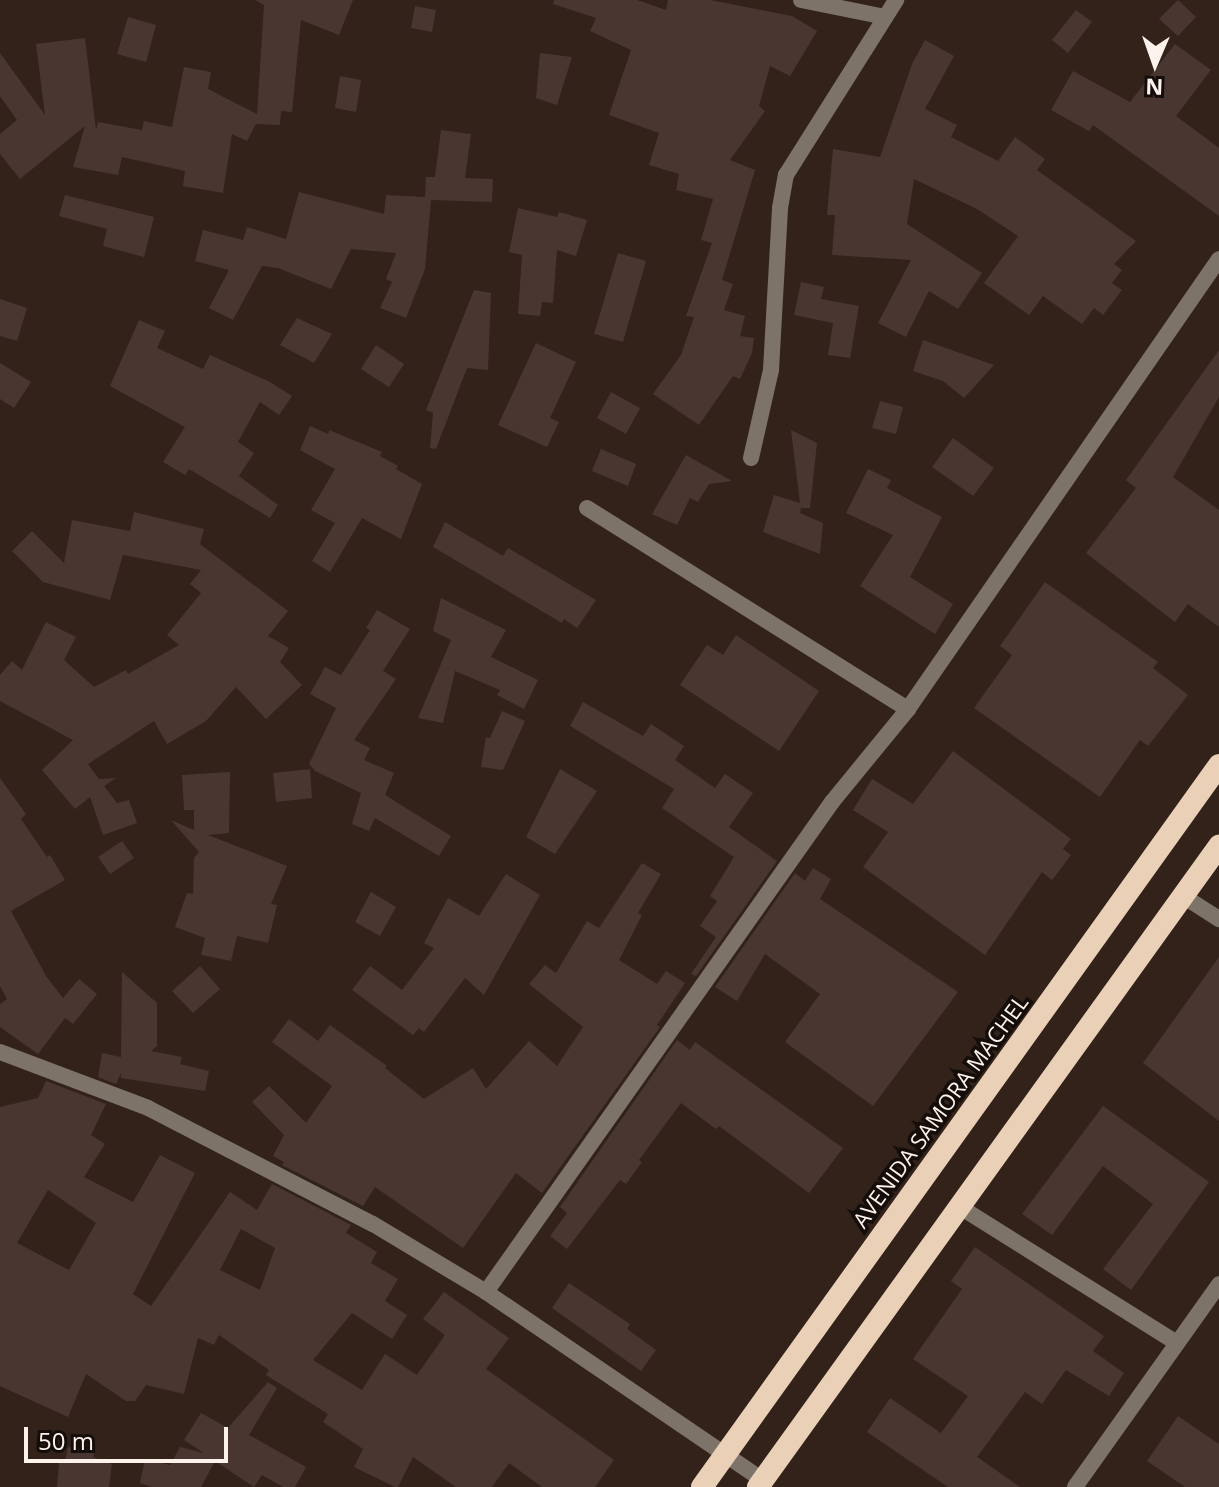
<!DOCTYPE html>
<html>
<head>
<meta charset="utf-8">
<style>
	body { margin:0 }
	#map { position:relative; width:1219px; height:1487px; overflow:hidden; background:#32221a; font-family:"Open Sans",sans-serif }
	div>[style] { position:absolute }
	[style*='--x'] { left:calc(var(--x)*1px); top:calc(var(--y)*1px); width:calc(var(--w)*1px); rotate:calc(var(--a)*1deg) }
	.building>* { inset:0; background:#493631 }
	.minor>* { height:16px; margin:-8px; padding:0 8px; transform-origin:8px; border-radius:8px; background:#7e7368 }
	.trunk>* { height:22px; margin:-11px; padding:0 11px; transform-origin:11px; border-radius:11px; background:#e9d0b6 }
	span { translate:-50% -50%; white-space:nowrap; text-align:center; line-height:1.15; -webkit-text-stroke:7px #140d0a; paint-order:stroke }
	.street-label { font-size:22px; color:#fdf2ec }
	.north { position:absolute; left:1115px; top:24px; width:80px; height:80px; -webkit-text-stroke:6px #140d0a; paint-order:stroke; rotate:182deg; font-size:22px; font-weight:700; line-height:32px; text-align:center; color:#fdf2ec }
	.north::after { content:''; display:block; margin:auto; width:28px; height:36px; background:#fdf2ec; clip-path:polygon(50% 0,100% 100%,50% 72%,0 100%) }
	.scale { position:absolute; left:24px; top:1427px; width:204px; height:36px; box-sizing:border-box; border:4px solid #fdf2ec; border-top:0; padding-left:10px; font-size:24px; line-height:28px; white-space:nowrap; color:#fdf2ec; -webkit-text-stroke:6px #140d0a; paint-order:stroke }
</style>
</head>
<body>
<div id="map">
	<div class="building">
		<i style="clip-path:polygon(255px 0,353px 0,339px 35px,301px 20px,292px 112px,281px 111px,280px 125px,256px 124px,247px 141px,232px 134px,223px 193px,183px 186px,185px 171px,122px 157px,118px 175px,73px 167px,85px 126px,20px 179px,0 154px,0 134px,17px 120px,0 96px,0 53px,45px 115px,36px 44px,85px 38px,96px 130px,98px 122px,142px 130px,144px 121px,172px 127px,184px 67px,211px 72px,208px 89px,257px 114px,264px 5px)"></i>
		<i style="clip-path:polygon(554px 0,637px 0,666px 10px,668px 0,710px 0,792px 16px,817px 31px,790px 76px,770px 66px,759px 106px,765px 111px,730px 160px,755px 170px,722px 280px,733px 284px,724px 310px,745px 316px,740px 336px,754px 338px,752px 353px,740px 379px,733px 376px,699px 425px,653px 394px,681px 355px,694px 317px,686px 316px,712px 243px,701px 240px,713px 199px,676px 190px,679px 174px,649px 165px,659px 133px,609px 115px,631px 50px,590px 31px,596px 18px,553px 4px)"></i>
		<i style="clip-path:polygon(1178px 0,1196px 17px,1178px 36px,1159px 19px)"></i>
		<i style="clip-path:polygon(415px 6px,436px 10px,432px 32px,411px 28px)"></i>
		<i style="clip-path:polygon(1076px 10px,1092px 22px,1068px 53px,1052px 40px)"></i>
		<i style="clip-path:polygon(128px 17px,156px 25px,146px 62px,117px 54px)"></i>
		<i style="clip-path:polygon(925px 40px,954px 56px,925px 109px,957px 125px,951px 137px,998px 161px,1015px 137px,1045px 159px,1037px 170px,1136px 241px,1114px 264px,1122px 270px,1112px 283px,1122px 290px,1103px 315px,1094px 308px,1082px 324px,1043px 296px,1029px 315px,984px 283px,1018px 236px,977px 209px,914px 179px,907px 224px,982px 273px,958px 309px,929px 291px,906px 337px,878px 323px,911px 260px,832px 255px,835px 215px,827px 215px,833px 149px,880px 157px,912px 64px)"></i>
		<i style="clip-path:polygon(1175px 44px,1211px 70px,1176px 116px,1219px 148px,1219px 216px,1093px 125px,1089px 131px,1051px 110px,1073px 71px,1130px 102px)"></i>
		<i style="clip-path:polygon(540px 53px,572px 57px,557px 105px,536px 98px)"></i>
		<i style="clip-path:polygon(340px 76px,361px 80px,356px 112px,335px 108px)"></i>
		<i style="clip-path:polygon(441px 130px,471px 134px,465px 178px,493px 179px,492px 202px,431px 200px,425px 269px,406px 318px,380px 308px,392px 282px,386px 279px,396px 253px,351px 249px,331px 289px,278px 268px,262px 266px,233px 320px,209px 308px,229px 270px,195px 261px,203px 230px,243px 240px,247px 227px,286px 239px,299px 192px,384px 214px,386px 195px,425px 197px,426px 177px,435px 177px)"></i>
		<i style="clip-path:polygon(65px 195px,154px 217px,144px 257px,103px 246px,107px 229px,59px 216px)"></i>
		<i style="clip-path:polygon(518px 208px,557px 217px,559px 212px,587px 220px,576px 256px,557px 250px,553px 303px,542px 302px,540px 316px,518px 314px,522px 255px,509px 252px)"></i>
		<i style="clip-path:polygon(618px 253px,646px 261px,623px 342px,594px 334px)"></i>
		<i style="clip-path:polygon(801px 282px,824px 287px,821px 299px,859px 306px,850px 358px,828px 355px,833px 323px,794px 315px)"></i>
		<i style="clip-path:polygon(474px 290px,491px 293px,488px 370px,467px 368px,436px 449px,430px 448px,433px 413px,426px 410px)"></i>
		<i style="clip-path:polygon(0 299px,27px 308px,17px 341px,0 336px)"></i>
		<i style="clip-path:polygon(297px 318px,332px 334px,314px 363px,280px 345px)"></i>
		<i style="clip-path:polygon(139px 320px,165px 331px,157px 348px,203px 369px,210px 355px,270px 382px,292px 396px,279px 415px,260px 402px,238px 442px,254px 453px,239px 476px,278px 505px,270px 518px,189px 469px,185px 475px,163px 462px,185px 427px,110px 386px)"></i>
		<i style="clip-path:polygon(923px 340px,994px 365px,964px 398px,943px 381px,913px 371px)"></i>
		<i style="clip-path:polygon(536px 343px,576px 362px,550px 418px,559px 422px,547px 447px,498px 425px)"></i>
		<i style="clip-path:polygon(376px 345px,404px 364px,389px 387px,361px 369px)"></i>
		<i style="clip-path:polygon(1219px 350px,1219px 397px,1173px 477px,1219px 510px,1219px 627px,1188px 604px,1175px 622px,1086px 553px,1136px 488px,1126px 480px)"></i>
		<i style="clip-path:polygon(0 363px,31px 382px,14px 408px,0 399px)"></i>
		<i style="clip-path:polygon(611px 392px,640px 408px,626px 434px,597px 418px)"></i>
		<i style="clip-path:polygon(880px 401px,903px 407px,896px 434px,872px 428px)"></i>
		<i style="clip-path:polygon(310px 426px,328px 434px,329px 430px,382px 452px,380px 456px,398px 466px,396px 469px,422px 484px,401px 539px,362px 518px,330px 572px,312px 561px,335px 523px,311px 510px,335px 469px,300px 450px)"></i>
		<i style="clip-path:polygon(791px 430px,817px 443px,810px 508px,801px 508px,800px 513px,823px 523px,820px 554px,763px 532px,774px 495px,800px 503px)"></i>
		<i style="clip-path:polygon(953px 438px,994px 468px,973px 496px,932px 467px)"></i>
		<i style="clip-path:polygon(601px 449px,636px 464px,628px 486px,592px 471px)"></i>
		<i style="clip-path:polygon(686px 455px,732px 481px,709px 484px,698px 502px,690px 498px,677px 525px,652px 514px)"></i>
		<i style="clip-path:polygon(868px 469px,891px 480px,887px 488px,942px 517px,910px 577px,953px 604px,935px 634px,860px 586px,893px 535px,846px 513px)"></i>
		<i style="clip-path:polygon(134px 512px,204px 529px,200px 544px,288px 611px,268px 636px,289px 648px,280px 662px,302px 685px,266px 719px,236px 687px,206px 721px,167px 744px,154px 721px,88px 764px,99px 779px,116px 778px,104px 786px,117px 803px,129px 800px,137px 823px,103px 835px,90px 797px,75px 809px,42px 770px,73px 740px,0 701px,0 675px,12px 661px,22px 670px,46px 622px,76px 637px,64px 660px,94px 687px,126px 670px,128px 674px,179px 645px,167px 635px,201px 593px,190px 584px,201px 570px,123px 555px,110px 600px,43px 582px,12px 551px,32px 531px,64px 563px,72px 520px,130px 531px)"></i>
		<i style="clip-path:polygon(445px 522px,503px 556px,508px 548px,596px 600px,577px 628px,564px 619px,562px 623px,433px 547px)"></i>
		<i style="clip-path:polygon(1045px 582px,1158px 662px,1153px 668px,1188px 695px,1148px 746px,1140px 740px,1100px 797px,974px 708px,1012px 655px,1000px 646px)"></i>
		<i style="clip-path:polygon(441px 598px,506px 630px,491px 657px,538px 680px,524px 709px,497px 695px,500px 690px,455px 671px,443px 723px,418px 718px,451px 640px,433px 631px)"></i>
		<i style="clip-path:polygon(377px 610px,410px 629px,383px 671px,396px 679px,354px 740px,370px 748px,364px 760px,394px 773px,385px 795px,451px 836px,439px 856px,375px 818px,369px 831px,352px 824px,361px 793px,315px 771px,309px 764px,336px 708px,310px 694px,325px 667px,341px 675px,370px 630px,366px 628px)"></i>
		<i style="clip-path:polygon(736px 635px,819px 691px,779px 751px,680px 685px,707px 645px,723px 655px)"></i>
		<i style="clip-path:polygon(583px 702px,643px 736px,651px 724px,684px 746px,675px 760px,715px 788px,725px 774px,753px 793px,729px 827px,777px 861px,696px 976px,691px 974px,716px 937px,700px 926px,717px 901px,710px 896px,734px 857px,662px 808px,674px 789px,570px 726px)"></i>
		<i style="clip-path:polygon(502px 711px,525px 721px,503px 770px,481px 767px,486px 737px,490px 738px)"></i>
		<i style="clip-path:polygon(953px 751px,1071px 839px,1063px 849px,1071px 855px,1052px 880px,1042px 872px,985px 955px,863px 867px,888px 832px,853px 810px,872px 779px,913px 804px)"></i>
		<i style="clip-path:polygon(310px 769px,312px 798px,276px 802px,273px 773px)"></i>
		<i style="clip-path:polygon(560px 769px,597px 791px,555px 854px,526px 837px)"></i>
		<i style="clip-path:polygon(230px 772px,229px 833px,208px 835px,287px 866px,271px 904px,277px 905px,268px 943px,237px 936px,231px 961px,201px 955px,205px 938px,175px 927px,187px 893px,193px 894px,194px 858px,199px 852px,171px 820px,194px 830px,194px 810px,184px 810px,182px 775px)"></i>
		<i style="clip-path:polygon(0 778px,26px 814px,21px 819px,47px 857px,50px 855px,65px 880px,11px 911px,46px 976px,63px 998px,79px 979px,97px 994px,73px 1024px,65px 1018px,38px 1054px,0 1027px,0 1004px,7px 999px,0 986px)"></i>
		<i style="clip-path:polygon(122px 841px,134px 858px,110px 874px,98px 857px)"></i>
		<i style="clip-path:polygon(642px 863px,661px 874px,638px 913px,642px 915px,619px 960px,657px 984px,666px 971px,685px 983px,657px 1025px,660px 1027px,542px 1193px,516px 1173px,463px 1248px,375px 1187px,363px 1206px,282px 1165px,284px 1162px,273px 1156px,284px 1135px,252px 1102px,269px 1086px,306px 1123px,332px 1086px,272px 1042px,289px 1019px,318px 1041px,330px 1025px,387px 1066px,385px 1068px,424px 1099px,473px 1068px,486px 1089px,529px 1041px,557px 1066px,583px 1027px,529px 984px,545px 965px,556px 973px,587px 921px,599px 928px)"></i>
		<i style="clip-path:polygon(813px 868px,831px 879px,820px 899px,958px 992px,873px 1106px,785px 1042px,820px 994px,765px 954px,737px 1001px,715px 987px,795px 873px,805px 881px)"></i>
		<i style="clip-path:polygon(506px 874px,540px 895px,484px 995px,465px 978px,424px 1032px,419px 1028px,413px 1035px,352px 990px,370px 966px,402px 990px,434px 948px,424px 943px,448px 898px,479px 916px)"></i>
		<i style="clip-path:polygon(371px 892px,396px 907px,380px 936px,355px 922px)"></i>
		<i style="clip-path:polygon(1219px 957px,1219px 1121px,1143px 1063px)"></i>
		<i style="clip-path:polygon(200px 966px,220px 989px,193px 1013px,172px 991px)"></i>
		<i style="clip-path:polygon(122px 972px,157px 1003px,157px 1046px,151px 1051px,182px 1057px,180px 1064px,209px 1071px,205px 1091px,121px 1078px,121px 1073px,116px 1084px,98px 1077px,102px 1053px,121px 1057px)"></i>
		<i style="clip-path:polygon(677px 1040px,690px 1050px,695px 1042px,843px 1148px,809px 1193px,719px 1126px,716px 1129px,681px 1103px,639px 1160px,642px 1162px,626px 1184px,620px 1180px,567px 1249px,550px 1236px,567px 1213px,560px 1207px)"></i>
		<i style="clip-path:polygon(evenodd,46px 1081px,106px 1104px,91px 1135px,105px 1144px,84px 1177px,133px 1202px,160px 1155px,195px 1173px,133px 1294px,151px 1306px,230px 1192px,257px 1210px,272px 1184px,351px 1225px,346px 1233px,377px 1252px,371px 1263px,398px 1279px,385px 1301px,407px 1315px,392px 1339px,352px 1313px,313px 1360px,362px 1390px,385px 1354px,417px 1375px,445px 1335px,423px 1319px,444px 1292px,509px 1338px,486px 1369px,614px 1460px,595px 1487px,542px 1487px,509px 1463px,492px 1487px,456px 1487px,413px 1457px,398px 1487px,395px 1487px,354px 1467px,363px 1449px,323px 1422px,328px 1414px,266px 1375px,269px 1370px,219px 1335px,214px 1345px,198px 1338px,184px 1394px,146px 1385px,135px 1401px,126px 1401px,86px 1374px,68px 1417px,0 1386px,0 1107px,38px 1098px,46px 1081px,48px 1190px,96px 1223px,69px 1270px,17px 1243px,48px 1190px,46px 1081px,241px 1229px,275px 1248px,260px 1290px,220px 1270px,241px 1229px)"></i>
		<i style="clip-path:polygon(1103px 1106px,1209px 1182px,1131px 1290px,1103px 1269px,1153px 1204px,1103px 1166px,1052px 1235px,1022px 1214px)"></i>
		<i style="clip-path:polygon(975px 1247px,1104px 1336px,1093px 1351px,1124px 1373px,1109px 1396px,1066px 1370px,1042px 1404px,1025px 1392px,977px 1457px,1020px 1487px,948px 1487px,867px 1432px,890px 1398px,941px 1433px,968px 1396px,913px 1359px,962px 1289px,951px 1281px)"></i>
		<i style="clip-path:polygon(569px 1283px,630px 1324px,627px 1329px,656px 1350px,641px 1371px,552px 1308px)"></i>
		<i style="clip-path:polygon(268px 1382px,277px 1388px,249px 1435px,306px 1467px,295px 1487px,283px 1487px,262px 1475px,254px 1487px,215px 1461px,201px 1487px,152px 1487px,140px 1483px,145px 1459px,170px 1465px,180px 1447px,204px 1453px,184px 1440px,201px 1413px,228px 1428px)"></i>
		<i style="clip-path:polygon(1178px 1416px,1219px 1444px,1219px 1487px,1185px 1487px,1147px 1461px)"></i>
		<i style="clip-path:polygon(68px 1447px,95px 1450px,93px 1457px,112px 1464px,109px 1487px,57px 1487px,59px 1463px,65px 1463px)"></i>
	</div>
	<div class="minor">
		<i style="--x:801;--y:0;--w:86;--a:11.4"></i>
		<i style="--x:751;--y:458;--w:90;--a:-77.2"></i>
		<i style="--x:771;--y:370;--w:162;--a:-86.8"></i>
		<i style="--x:780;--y:208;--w:34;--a:-80"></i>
		<i style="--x:786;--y:175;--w:207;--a:-57.8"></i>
		<i style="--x:587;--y:508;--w:379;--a:32.1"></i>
		<i style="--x:1183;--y:896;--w:43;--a:32.6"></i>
		<i style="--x:0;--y:1052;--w:158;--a:20.7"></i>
		<i style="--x:148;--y:1108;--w:253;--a:27.3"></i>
		<i style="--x:373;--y:1224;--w:132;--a:31"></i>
		<i style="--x:486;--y:1292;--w:335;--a:34.2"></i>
		<i style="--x:960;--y:1207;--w:256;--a:32.1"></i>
		<i style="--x:486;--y:1292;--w:600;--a:-54.77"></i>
		<i style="--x:832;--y:802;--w:120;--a:-50.7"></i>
		<i style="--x:908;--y:709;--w:547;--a:-55.35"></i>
		<i style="--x:1075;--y:1487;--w:249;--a:-54.6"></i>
	</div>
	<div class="trunk">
		<i style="--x:702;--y:1487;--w:888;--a:-54.39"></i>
		<i style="--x:758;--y:1487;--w:790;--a:-54.28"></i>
	</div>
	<div class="street-label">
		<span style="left:940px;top:1111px;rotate:-54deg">AVENIDA SAMORA MACHEL</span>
	</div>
	<div class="north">N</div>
	<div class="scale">50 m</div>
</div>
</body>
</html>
